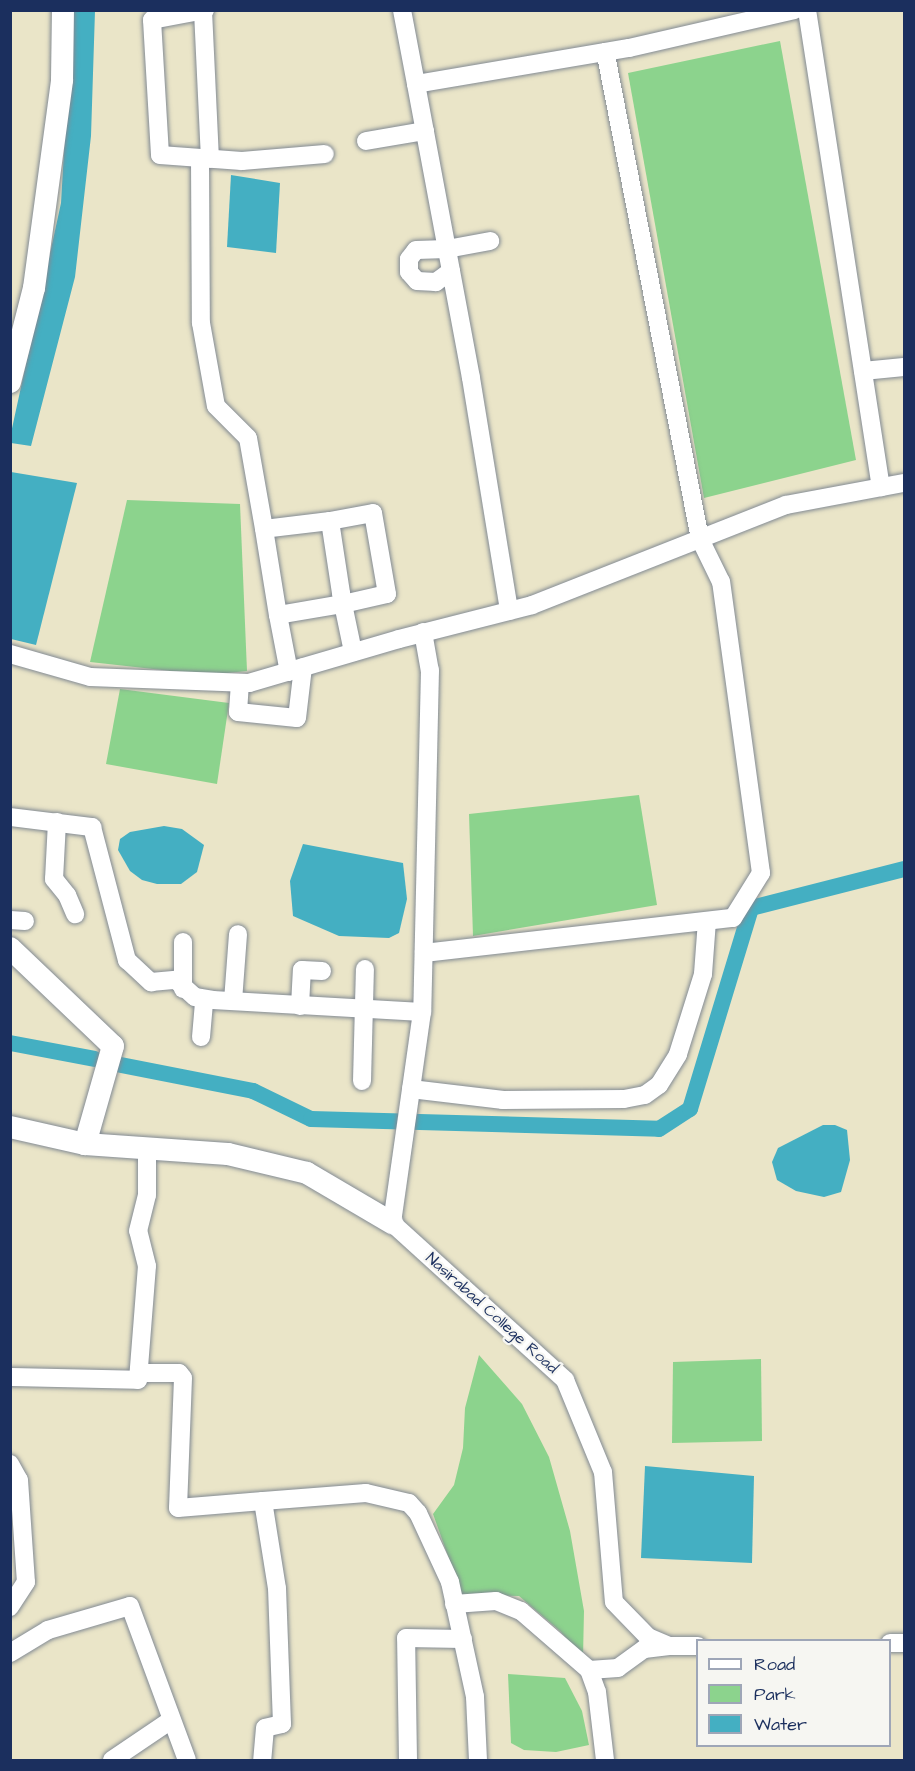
<!DOCTYPE html>
<html>
<head>
<meta charset="utf-8">
<style>
	body { margin:0 }
	#map { position:relative; width:915px; height:1771px; overflow:hidden; background:#eae5c8; font-family:"Architects Daughter",sans-serif }
	div>[style] { position:absolute }
	[style*='--x'] { left:calc(var(--x)*1px); top:calc(var(--y)*1px); width:calc(var(--w)*1px); rotate:calc(var(--a)*1deg) }
	.green>* { inset:0; background:#8cd38d }
	.water>* { inset:0; background:#44afc2 }
	.canal>* { height:16px; margin:-8px; padding:0 8px; transform-origin:8px; border-radius:8px; background:#44afc2 }
	.roads { filter:drop-shadow(0 0 2px #828a93) drop-shadow(0 0 2px #828a93) }
	.minor>* { height:18px; margin:-9px; padding:0 9px; transform-origin:9px; border-radius:9px; background:#fff }
	.tertiary>* { height:22px; margin:-11px; padding:0 11px; transform-origin:11px; border-radius:11px; background:#fff }
	span { translate:-50% -50%; white-space:nowrap; text-align:center; line-height:1.15; -webkit-text-stroke:4.5px #f6f6f2; paint-order:stroke }
	.street-label { font-size:16px; color:#1b2f5e }
	.frame { position:absolute; inset:0; border:12px solid #1b2f5e; pointer-events:none }
	.legend { position:absolute; left:696px; top:1639px; width:195px; height:108px; box-sizing:border-box; background:#f6f6f2; border:2px solid #9ea6b7; margin:0; padding:8px 10px; list-style:none; font-size:18px; color:#1b2f5e }
	.legend li { display:flex; align-items:center; gap:12px; height:30px }
	.legend b { width:30px; border:2px solid #9ea6b7 }
</style>
</head>
<body>
<div id="map">
	<div class="green">
		<i style="clip-path:polygon(780px 41px,856px 460px,704px 498px,628px 73px)"></i>
		<i style="clip-path:polygon(127px 500px,240px 504px,247px 671px,207px 675px,90px 662px)"></i>
		<i style="clip-path:polygon(120px 689px,229px 703px,217px 784px,106px 764px)"></i>
		<i style="clip-path:polygon(639px 795px,657px 905px,473px 936px,469px 814px)"></i>
		<i style="clip-path:polygon(479px 1355px,522px 1404px,549px 1457px,570px 1531px,584px 1611px,583px 1657px,560px 1631px,519px 1596px,462px 1595px,433px 1514px,454px 1485px,463px 1448px,465px 1408px)"></i>
		<i style="clip-path:polygon(761px 1359px,762px 1441px,672px 1443px,673px 1362px)"></i>
		<i style="clip-path:polygon(508px 1674px,565px 1678px,582px 1711px,589px 1745px,556px 1752px,524px 1750px,511px 1743px)"></i>
	</div>
	<div class="water">
		<i style="clip-path:polygon(72px 11px,95px 11px,91px 136px,75px 277px,31px 446px,11px 443px,11px 433px,61px 203px)"></i>
		<i style="clip-path:polygon(231px 175px,280px 183px,276px 253px,227px 247px)"></i>
		<i style="clip-path:polygon(11px 472px,77px 483px,36px 645px,11px 639px)"></i>
		<i style="clip-path:polygon(164px 826px,182px 829px,204px 845px,197px 872px,181px 884px,157px 884px,142px 880px,130px 871px,118px 850px,120px 839px,130px 832px)"></i>
		<i style="clip-path:polygon(303px 844px,403px 863px,407px 899px,399px 933px,389px 938px,339px 936px,293px 916px,290px 881px)"></i>
		<i style="clip-path:polygon(823px 1125px,835px 1125px,847px 1130px,850px 1160px,841px 1192px,824px 1197px,796px 1191px,777px 1180px,772px 1162px,778px 1148px)"></i>
		<i style="clip-path:polygon(645px 1466px,754px 1476px,752px 1563px,641px 1558px)"></i>
	</div>
	<div class="canal">
		<i style="--x:10;--y:1043;--w:86;--a:10.7"></i>
		<i style="--x:121;--y:1065;--w:135;--a:11.1"></i>
		<i style="--x:253;--y:1091;--w:64;--a:25.8"></i>
		<i style="--x:311;--y:1119;--w:348;--a:1.6"></i>
		<i style="--x:659;--y:1129;--w:37;--a:-33"></i>
		<i style="--x:690;--y:1109;--w:210;--a:-73.1"></i>
		<i style="--x:751;--y:908;--w:158;--a:-14.3"></i>
	</div>
	<div class="roads">
		<div class="minor">
			<i style="--x:205;--y:10;--w:54;--a:169.3"></i>
			<i style="--x:152;--y:20;--w:135;--a:86.6"></i>
			<i style="--x:160;--y:155;--w:82;--a:4.2"></i>
			<i style="--x:242;--y:161;--w:83;--a:-4.8"></i>
			<i style="--x:402;--y:10;--w:75;--a:79.3"></i>
			<i style="--x:416;--y:84;--w:216;--a:-9.6"></i>
			<i style="--x:629;--y:48;--w:170;--a:-12.9"></i>
			<i style="--x:807;--y:10;--w:483;--a:81.2"></i>
			<i style="--x:203;--y:11;--w:148;--a:87.3"></i>
			<i style="--x:416;--y:84;--w:299;--a:79.4"></i>
			<i style="--x:471;--y:378;--w:236;--a:80.7"></i>
			<i style="--x:366;--y:141;--w:60;--a:-9.6"></i>
			<i style="--x:200;--y:158;--w:165;--a:89.7"></i>
			<i style="--x:201;--y:323;--w:84;--a:79.8"></i>
			<i style="--x:216;--y:406;--w:45;--a:45"></i>
			<i style="--x:248;--y:438;--w:92;--a:80"></i>
			<i style="--x:451;--y:271;--w:19;--a:144"></i>
			<i style="--x:436;--y:282;--w:19;--a:-177"></i>
			<i style="--x:417;--y:281;--w:12;--a:-132"></i>
			<i style="--x:409;--y:272;--w:13;--a:-90"></i>
			<i style="--x:409;--y:259;--w:11;--a:-52"></i>
			<i style="--x:416;--y:250;--w:31;--a:-2"></i>
			<i style="--x:447;--y:249;--w:44;--a:-10.5"></i>
			<i style="--x:863;--y:371;--w:41;--a:-5.6"></i>
			<i style="--x:330;--y:521;--w:66;--a:173.1"></i>
			<i style="--x:264;--y:529;--w:87;--a:80.8"></i>
			<i style="--x:278;--y:615;--w:66;--a:-9.6"></i>
			<i style="--x:343;--y:604;--w:45;--a:-12.8"></i>
			<i style="--x:387;--y:594;--w:82;--a:-99.8"></i>
			<i style="--x:373;--y:513;--w:44;--a:169.5"></i>
			<i style="--x:330;--y:521;--w:73;--a:81.3"></i>
			<i style="--x:341;--y:593;--w:11;--a:80"></i>
			<i style="--x:343;--y:604;--w:49;--a:78.2"></i>
			<i style="--x:278;--y:615;--w:58;--a:79.1"></i>
			<i style="--x:423;--y:632;--w:39;--a:80"></i>
			<i style="--x:430;--y:670;--w:342;--a:91.3"></i>
			<i style="--x:422;--y:1012;--w:213;--a:98.1"></i>
			<i style="--x:392;--y:1223;--w:234;--a:42.2"></i>
			<i style="--x:565;--y:1380;--w:100;--a:67.6"></i>
			<i style="--x:603;--y:1472;--w:130;--a:85.2"></i>
			<i style="--x:614;--y:1602;--w:49;--a:45.8"></i>
			<i style="--x:648;--y:1637;--w:23;--a:23"></i>
			<i style="--x:669;--y:1646;--w:25;--a:173"></i>
			<i style="--x:644;--y:1649;--w:32;--a:144"></i>
			<i style="--x:618;--y:1668;--w:29;--a:176"></i>
			<i style="--x:10;--y:654;--w:83;--a:16"></i>
			<i style="--x:90;--y:677;--w:159;--a:2.2"></i>
			<i style="--x:249;--y:683;--w:156;--a:-16.3"></i>
			<i style="--x:399;--y:639;--w:137;--a:-14.3"></i>
			<i style="--x:532;--y:605;--w:273;--a:-21.5"></i>
			<i style="--x:786;--y:505;--w:120;--a:-10.6"></i>
			<i style="--x:240;--y:683;--w:29;--a:94"></i>
			<i style="--x:238;--y:712;--w:59;--a:5.8"></i>
			<i style="--x:297;--y:718;--w:51;--a:-83.3"></i>
			<i style="--x:10;--y:817;--w:83;--a:7"></i>
			<i style="--x:92;--y:827;--w:138;--a:75.3"></i>
			<i style="--x:127;--y:960;--w:33;--a:43"></i>
			<i style="--x:151;--y:982;--w:25;--a:-5"></i>
			<i style="--x:176;--y:980;--w:25;--a:42"></i>
			<i style="--x:195;--y:997;--w:18;--a:9"></i>
			<i style="--x:213;--y:1000;--w:209;--a:3.3"></i>
			<i style="--x:57;--y:822;--w:57;--a:93"></i>
			<i style="--x:54;--y:879;--w:21;--a:51"></i>
			<i style="--x:67;--y:895;--w:21;--a:67"></i>
			<i style="--x:10;--y:920;--w:15;--a:4"></i>
			<i style="--x:424;--y:953;--w:311;--a:-6.5"></i>
			<i style="--x:733;--y:918;--w:53;--a:-58.1"></i>
			<i style="--x:761;--y:873;--w:294;--a:-97.8"></i>
			<i style="--x:721;--y:582;--w:48;--a:-116"></i>
			<i style="--x:700;--y:539;--w:496;--a:-101"></i>
			<i style="--x:183;--y:989;--w:47;--a:-90"></i>
			<i style="--x:233;--y:1001;--w:67;--a:-85.7"></i>
			<i style="--x:300;--y:1006;--w:36;--a:-87"></i>
			<i style="--x:302;--y:970;--w:20;--a:3"></i>
			<i style="--x:201;--y:1037;--w:38;--a:-85"></i>
			<i style="--x:362;--y:1081;--w:112;--a:-88.5"></i>
			<i style="--x:411;--y:1089;--w:93;--a:6.8"></i>
			<i style="--x:503;--y:1100;--w:121;--a:-0.5"></i>
			<i style="--x:624;--y:1099;--w:21;--a:-11"></i>
			<i style="--x:645;--y:1095;--w:17;--a:-36"></i>
			<i style="--x:659;--y:1085;--w:36;--a:-58"></i>
			<i style="--x:678;--y:1054;--w:84;--a:-72.6"></i>
			<i style="--x:703;--y:974;--w:53;--a:-85.7"></i>
			<i style="--x:139;--y:1373;--w:40;--a:0"></i>
			<i style="--x:179;--y:1373;--w:6;--a:51"></i>
			<i style="--x:183;--y:1378;--w:130;--a:92.2"></i>
			<i style="--x:178;--y:1508;--w:85;--a:-4.7"></i>
			<i style="--x:263;--y:1501;--w:88;--a:80.9"></i>
			<i style="--x:277;--y:1588;--w:136;--a:87.9"></i>
			<i style="--x:282;--y:1724;--w:17;--a:167"></i>
			<i style="--x:265;--y:1728;--w:32;--a:95"></i>
			<i style="--x:10;--y:1377;--w:128;--a:1.3"></i>
			<i style="--x:138;--y:1380;--w:114;--a:-85.5"></i>
			<i style="--x:147;--y:1266;--w:36;--a:-104"></i>
			<i style="--x:138;--y:1231;--w:37;--a:-76"></i>
			<i style="--x:147;--y:1195;--w:45;--a:-90"></i>
			<i style="--x:10;--y:1464;--w:18;--a:61"></i>
			<i style="--x:19;--y:1480;--w:102;--a:86.1"></i>
			<i style="--x:26;--y:1582;--w:30;--a:123"></i>
			<i style="--x:263;--y:1501;--w:103;--a:-4.4"></i>
			<i style="--x:366;--y:1493;--w:44;--a:13.1"></i>
			<i style="--x:409;--y:1503;--w:13;--a:48"></i>
			<i style="--x:418;--y:1513;--w:76;--a:65.1"></i>
			<i style="--x:450;--y:1582;--w:118;--a:77.7"></i>
			<i style="--x:475;--y:1697;--w:63;--a:87.3"></i>
			<i style="--x:454;--y:1604;--w:42;--a:-4.1"></i>
			<i style="--x:496;--y:1601;--w:27;--a:22"></i>
			<i style="--x:521;--y:1611;--w:90;--a:40.9"></i>
			<i style="--x:589;--y:1670;--w:23;--a:70"></i>
			<i style="--x:597;--y:1692;--w:68;--a:83.3"></i>
			<i style="--x:890;--y:1643;--w:14;--a:0"></i>
			<i style="--x:669;--y:1646;--w:29;--a:0"></i>
			<i style="--x:10;--y:1653;--w:44;--a:-31.2"></i>
			<i style="--x:48;--y:1630;--w:85;--a:-16.3"></i>
			<i style="--x:130;--y:1606;--w:164;--a:69.7"></i>
			<i style="--x:112;--y:1760;--w:71;--a:-34.1"></i>
			<i style="--x:408;--y:1760;--w:122;--a:-90.9"></i>
			<i style="--x:406;--y:1638;--w:57;--a:1"></i>
		</div>
		<div class="tertiary">
			<i style="--x:10;--y:382;--w:97;--a:-75.7"></i>
			<i style="--x:34;--y:288;--w:210;--a:-82.3"></i>
			<i style="--x:62;--y:80;--w:70;--a:-89.2"></i>
			<i style="--x:10;--y:948;--w:142;--a:43.6"></i>
			<i style="--x:113;--y:1046;--w:102;--a:105.9"></i>
			<i style="--x:10;--y:1127;--w:77;--a:12.8"></i>
			<i style="--x:85;--y:1144;--w:143;--a:4"></i>
			<i style="--x:228;--y:1154;--w:81;--a:13.5"></i>
			<i style="--x:307;--y:1173;--w:99;--a:30.5"></i>
		</div>
	</div>
	<div class="street-label">
		<span style="left:492px;top:1313px;rotate:42deg">Nasirabad College Road</span>
	</div>
	<div class="frame"></div>
	<ul class="legend">
	<li><b style="height:8px;background:#fff"></b>Road</li>
	<li><b style="height:16px;background:#8cd38d"></b>Park</li>
	<li><b style="height:16px;background:#44afc2"></b>Water</li>
	</ul>
</div>
</body>
</html>
